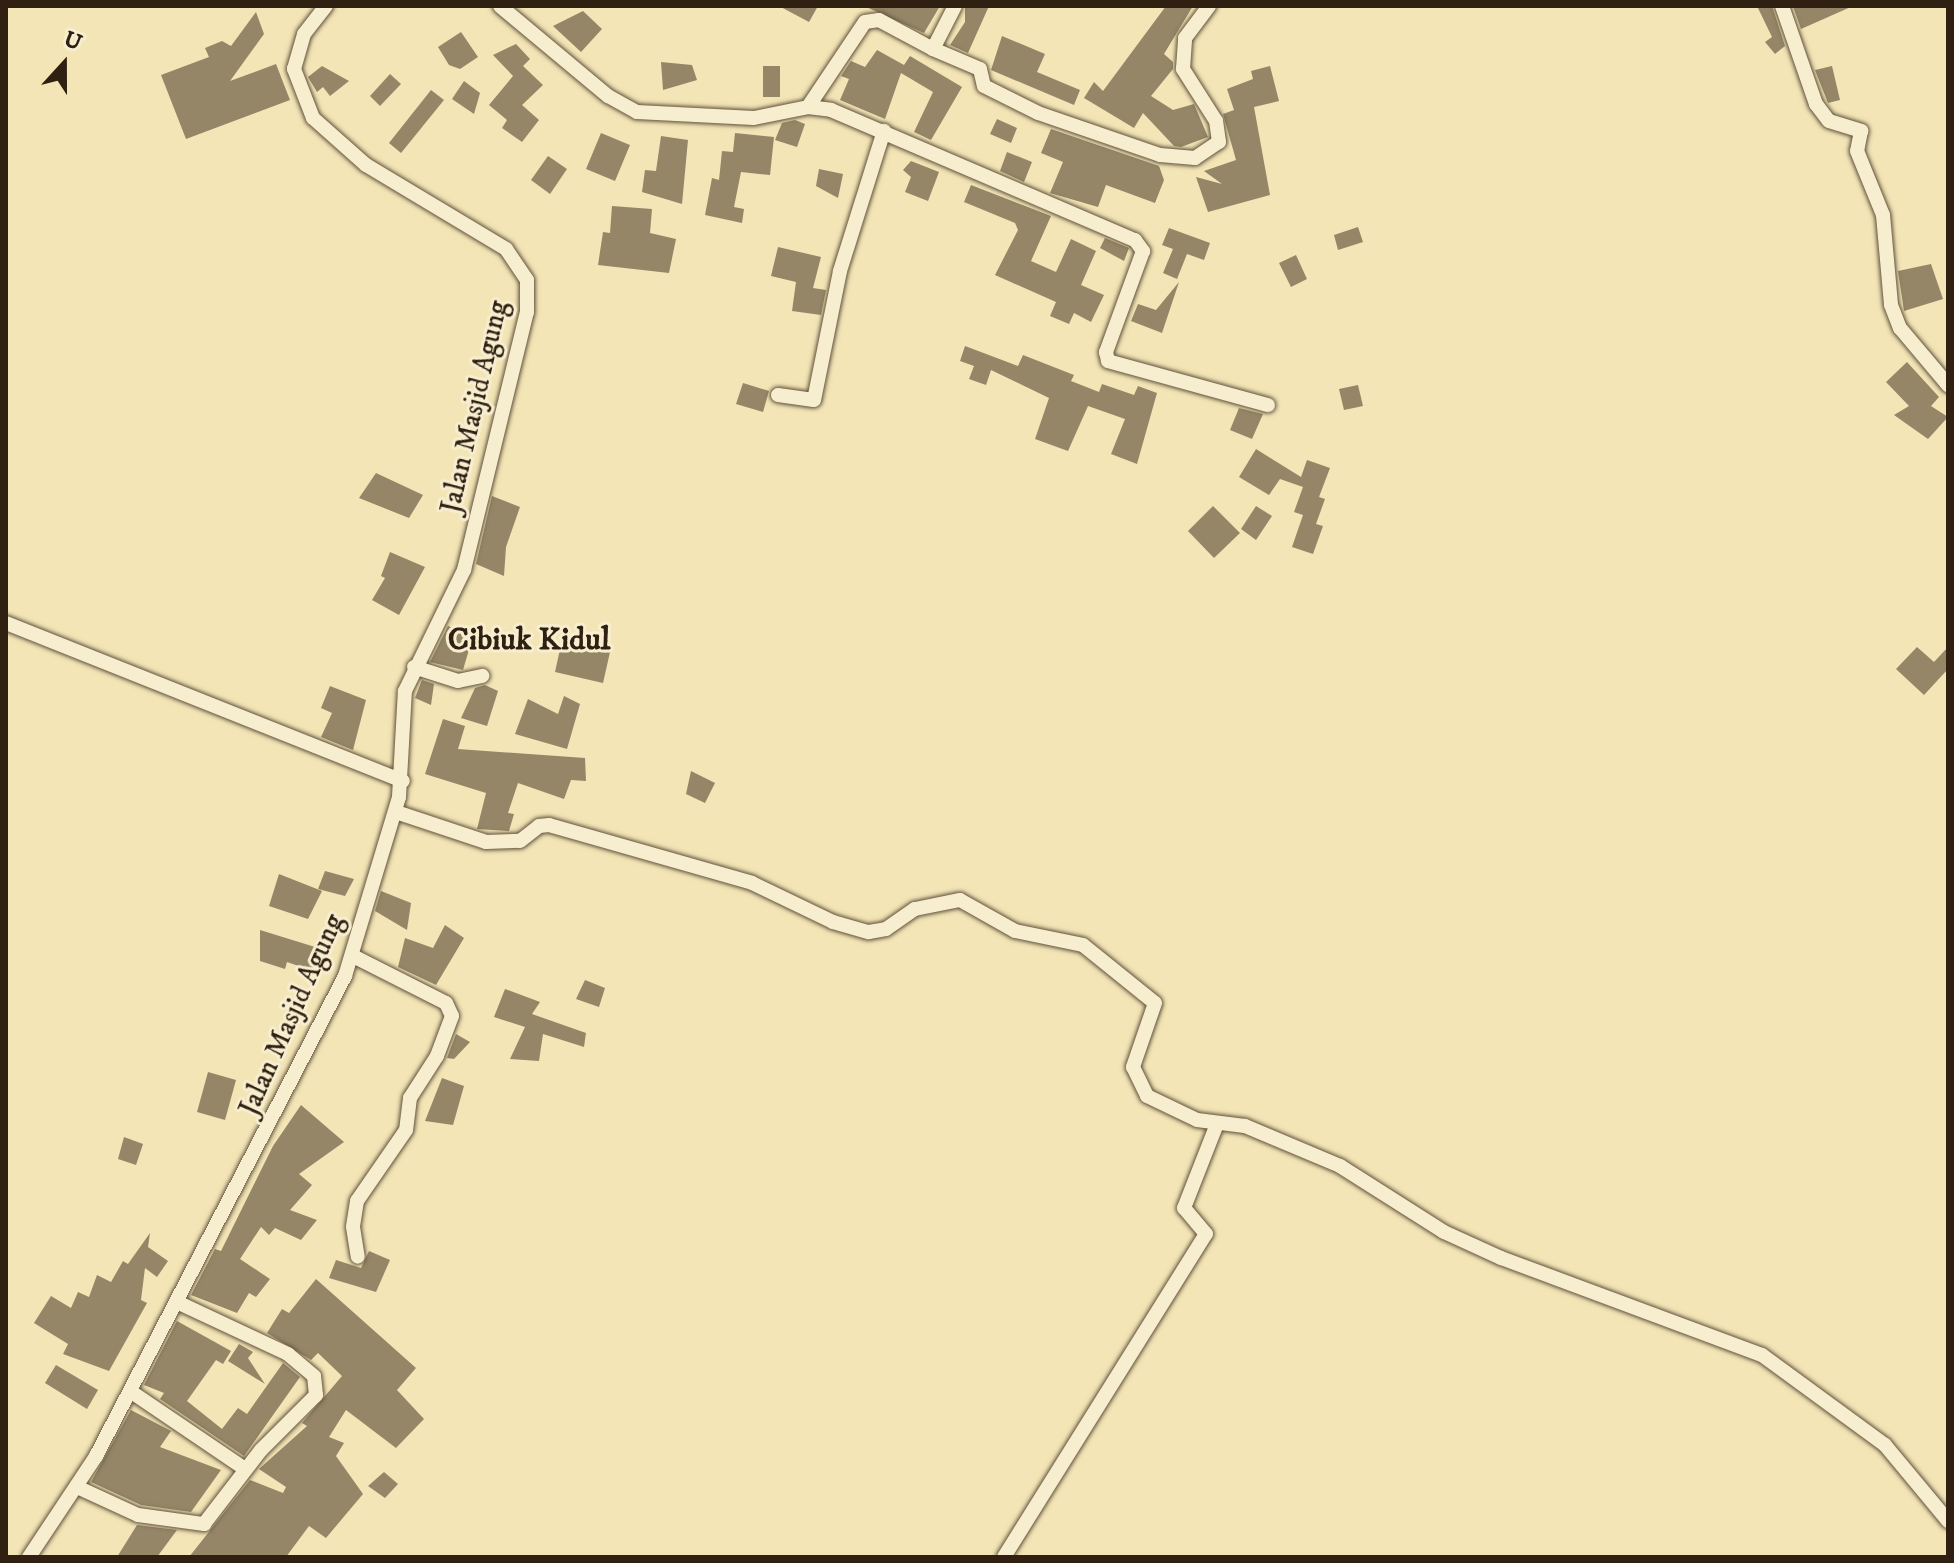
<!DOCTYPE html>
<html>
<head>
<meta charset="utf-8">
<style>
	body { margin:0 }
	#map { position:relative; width:1954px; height:1563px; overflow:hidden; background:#f3e5b6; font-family:"IM FELL DW Pica",serif }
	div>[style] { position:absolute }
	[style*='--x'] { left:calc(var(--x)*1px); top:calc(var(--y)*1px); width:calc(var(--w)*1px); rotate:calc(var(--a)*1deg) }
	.building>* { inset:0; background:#958667 }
	.roads { filter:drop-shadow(0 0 2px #60513b) drop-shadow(0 0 2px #60513b) }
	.street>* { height:14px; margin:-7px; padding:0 7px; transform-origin:7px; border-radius:7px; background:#f7eed0 }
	span { translate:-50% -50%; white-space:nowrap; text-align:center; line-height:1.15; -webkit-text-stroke:6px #f7eed0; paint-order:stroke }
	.street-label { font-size:28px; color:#2f2012 }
	.quarter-label { font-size:32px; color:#2f2012; font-weight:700 }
	.frame { position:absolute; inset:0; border:8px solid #2f2012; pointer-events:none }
	.north { position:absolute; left:24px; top:24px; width:80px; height:80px; -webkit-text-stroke:6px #f7eed0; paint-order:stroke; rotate:21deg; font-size:22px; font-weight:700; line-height:32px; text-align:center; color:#2f2012 }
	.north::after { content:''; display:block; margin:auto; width:28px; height:36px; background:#2f2012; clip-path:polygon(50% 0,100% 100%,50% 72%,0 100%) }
</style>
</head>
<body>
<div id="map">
	<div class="building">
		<i style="clip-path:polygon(779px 6px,818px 6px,809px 22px)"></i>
		<i style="clip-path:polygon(864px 6px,940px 6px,924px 33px)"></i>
		<i style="clip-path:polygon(965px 6px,989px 6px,968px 53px,950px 45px,965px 22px)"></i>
		<i style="clip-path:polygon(1166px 6px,1193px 6px,1164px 54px,1173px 62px,1173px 69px,1151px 96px,1173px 110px,1194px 104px,1208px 137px,1181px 147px,1174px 146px,1143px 113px,1134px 128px,1084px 98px,1094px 82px,1103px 91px)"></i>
		<i style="clip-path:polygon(1757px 6px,1772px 6px,1785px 46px,1775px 54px,1765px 42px,1772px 37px)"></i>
		<i style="clip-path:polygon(1793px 6px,1853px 6px,1801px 29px)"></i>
		<i style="clip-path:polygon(583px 11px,602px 29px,581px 52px,553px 26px)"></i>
		<i style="clip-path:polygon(256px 12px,264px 34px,230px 81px,276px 64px,290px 100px,186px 139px,161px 75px,209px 57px,205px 48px,222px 41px,231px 46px)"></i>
		<i style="clip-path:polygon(461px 32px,478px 57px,460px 69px,449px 65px,438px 47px)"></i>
		<i style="clip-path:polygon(1002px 36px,1045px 54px,1037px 72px,1080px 90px,1074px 105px,991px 70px)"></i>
		<i style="clip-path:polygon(516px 44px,530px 59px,523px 66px,543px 85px,522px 105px,539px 120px,522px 142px,502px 128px,507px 120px,489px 105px,513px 76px,493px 55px)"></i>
		<i style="clip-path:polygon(877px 50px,904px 65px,910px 56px,962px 87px,931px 140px,914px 132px,933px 92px,901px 73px,885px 119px,840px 100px,849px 79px,841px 76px,851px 61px,865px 67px)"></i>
		<i style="clip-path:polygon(661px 62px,692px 65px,697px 80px,663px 90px)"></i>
		<i style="clip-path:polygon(322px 66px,349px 81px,330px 96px,323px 87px,317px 92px,308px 77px)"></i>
		<i style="clip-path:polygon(763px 66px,780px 66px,780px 97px,763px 97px)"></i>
		<i style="clip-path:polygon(1270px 66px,1279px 101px,1254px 107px,1270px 195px,1208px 212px,1196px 177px,1222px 184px,1204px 171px,1236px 160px,1223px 114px,1234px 110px,1227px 89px,1253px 79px,1251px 71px)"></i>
		<i style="clip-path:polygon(1832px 66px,1840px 100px,1828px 103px,1815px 70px)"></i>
		<i style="clip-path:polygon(390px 74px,401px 84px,380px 106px,370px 96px)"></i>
		<i style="clip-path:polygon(464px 81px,480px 93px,474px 114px,452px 99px)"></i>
		<i style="clip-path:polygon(431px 90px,444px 100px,401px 153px,389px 143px)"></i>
		<i style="clip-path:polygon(997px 119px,1017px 128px,1011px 143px,990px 134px)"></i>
		<i style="clip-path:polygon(795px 120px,805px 124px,797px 147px,775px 140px,782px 123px)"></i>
		<i style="clip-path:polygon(1051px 129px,1159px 166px,1164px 180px,1155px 203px,1106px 185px,1098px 207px,1050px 193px,1063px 162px,1041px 153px)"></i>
		<i style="clip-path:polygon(601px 133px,630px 145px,615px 181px,586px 169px)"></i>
		<i style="clip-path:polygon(735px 133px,774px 137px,770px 175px,741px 172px,734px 207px,744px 209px,742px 223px,705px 215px,712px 178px,719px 180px,722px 151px,733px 152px)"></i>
		<i style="clip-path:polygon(661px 136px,688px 140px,682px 204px,642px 192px,645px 170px,656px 171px)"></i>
		<i style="clip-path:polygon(1007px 152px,1032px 162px,1024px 182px,1000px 171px)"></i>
		<i style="clip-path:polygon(548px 156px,567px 169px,550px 194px,531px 180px)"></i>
		<i style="clip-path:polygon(911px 161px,939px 172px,928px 201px,905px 192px,911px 177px,903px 170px)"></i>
		<i style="clip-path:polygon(819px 169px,843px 174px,838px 198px,816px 186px)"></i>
		<i style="clip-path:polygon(971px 185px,1051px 216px,1031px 261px,1056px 272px,1071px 239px,1096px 251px,1081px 285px,1104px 295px,1091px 322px,1074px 313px,1069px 324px,1050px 316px,1056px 302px,995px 275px,1018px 230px,1015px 223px,964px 202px)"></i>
		<i style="clip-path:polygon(612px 206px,652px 209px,650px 233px,676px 239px,669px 273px,598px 265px,603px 232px,610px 233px)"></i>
		<i style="clip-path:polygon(1358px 227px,1363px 242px,1338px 250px,1334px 235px)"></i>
		<i style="clip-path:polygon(1169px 228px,1210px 243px,1204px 260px,1187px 254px,1177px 279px,1163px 273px,1173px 249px,1162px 245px)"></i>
		<i style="clip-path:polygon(1105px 238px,1129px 248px,1124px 261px,1100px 248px)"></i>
		<i style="clip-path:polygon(778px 247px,821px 257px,813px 288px,826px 290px,821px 315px,792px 311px,796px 282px,771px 276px)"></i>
		<i style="clip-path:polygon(1296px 255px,1307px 279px,1291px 287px,1279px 263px)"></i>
		<i style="clip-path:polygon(1931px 264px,1943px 299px,1904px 311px,1898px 271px)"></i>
		<i style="clip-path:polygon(1179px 282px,1162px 333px,1131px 321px,1138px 304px,1156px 310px)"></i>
		<i style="clip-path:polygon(965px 346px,1018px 366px,1023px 355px,1074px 375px,1071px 381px,1099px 392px,1102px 384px,1134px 395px,1138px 386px,1157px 393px,1137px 464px,1111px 454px,1125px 419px,1088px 406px,1068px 451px,1035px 439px,1049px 398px,991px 370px,986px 385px,969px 379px,974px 366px,960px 361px)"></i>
		<i style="clip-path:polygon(1907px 362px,1939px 397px,1931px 406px,1948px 417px,1928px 439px,1894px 415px,1909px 406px,1886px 382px)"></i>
		<i style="clip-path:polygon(743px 383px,769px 391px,763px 412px,736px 404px)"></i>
		<i style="clip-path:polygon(1358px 385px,1363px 406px,1344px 410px,1339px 389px)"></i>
		<i style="clip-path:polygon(1239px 408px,1263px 414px,1252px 439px,1230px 430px)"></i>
		<i style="clip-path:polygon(1256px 449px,1301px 477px,1307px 460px,1330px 468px,1319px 497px,1325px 499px,1316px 524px,1323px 526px,1313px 554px,1292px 547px,1303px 515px,1294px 512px,1303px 487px,1280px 479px,1269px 495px,1239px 477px)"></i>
		<i style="clip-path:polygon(376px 473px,423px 495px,409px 518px,359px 498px)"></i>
		<i style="clip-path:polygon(492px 496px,520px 507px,506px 547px,504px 576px,476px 564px)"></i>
		<i style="clip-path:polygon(1213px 506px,1240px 533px,1214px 558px,1188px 531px)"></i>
		<i style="clip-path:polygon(1256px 506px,1272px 516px,1256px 540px,1241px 529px)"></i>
		<i style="clip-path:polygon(390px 552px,425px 567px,399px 615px,372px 600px,385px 578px,381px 576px)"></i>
		<i style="clip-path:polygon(448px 626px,473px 636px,463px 670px,430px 662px)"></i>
		<i style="clip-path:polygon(562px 640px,610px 652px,603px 683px,555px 672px)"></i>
		<i style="clip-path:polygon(1917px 647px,1934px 662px,1948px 647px,1948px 669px,1924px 695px,1896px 669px)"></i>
		<i style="clip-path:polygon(422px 680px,434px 684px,431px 705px,415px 698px)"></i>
		<i style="clip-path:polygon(485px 685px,498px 691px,487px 726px,461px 718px,475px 688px)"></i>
		<i style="clip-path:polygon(330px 686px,366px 700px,353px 750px,321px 737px,332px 713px,321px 708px)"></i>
		<i style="clip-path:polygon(564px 696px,580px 704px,567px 749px,515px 734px,528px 699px,558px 714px)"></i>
		<i style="clip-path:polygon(443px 719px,465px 726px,458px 749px,585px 758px,586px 781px,571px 780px,564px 799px,518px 783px,508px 813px,514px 814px,509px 831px,477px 829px,486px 793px,425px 774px)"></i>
		<i style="clip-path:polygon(691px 771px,715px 783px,705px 803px,686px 794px)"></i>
		<i style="clip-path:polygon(325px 871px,354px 879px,345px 896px,318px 889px)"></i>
		<i style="clip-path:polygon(279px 874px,322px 891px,308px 919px,269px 906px)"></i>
		<i style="clip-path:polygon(381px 891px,411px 903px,407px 930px,375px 911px)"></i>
		<i style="clip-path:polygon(445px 925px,464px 938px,436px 985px,398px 967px,405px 938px,433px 948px)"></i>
		<i style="clip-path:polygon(260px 930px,328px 951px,319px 973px,287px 962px,285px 969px,260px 961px)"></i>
		<i style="clip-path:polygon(585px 980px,605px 988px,599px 1007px,576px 999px)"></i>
		<i style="clip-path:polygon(505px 989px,540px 1002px,532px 1014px,586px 1033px,584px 1047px,543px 1034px,539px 1061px,510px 1059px,525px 1027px,494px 1017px)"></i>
		<i style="clip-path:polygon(456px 1034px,470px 1042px,454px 1059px,447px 1058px)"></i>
		<i style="clip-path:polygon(208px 1072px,236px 1080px,225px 1120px,197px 1112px)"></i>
		<i style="clip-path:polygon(442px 1078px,464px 1086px,453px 1125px,425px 1121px)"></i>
		<i style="clip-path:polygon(301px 1105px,344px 1142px,299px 1174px,312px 1185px,290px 1210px,317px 1220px,301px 1240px,275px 1228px,269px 1235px,261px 1227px,240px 1259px,270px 1279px,256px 1297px,249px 1293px,237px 1313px,191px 1295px,215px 1249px,221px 1251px,273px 1146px)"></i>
		<i style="clip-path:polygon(124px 1137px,143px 1144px,136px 1165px,118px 1159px)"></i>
		<i style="clip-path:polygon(150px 1233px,148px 1247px,168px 1261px,157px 1277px,145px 1268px,141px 1300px,147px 1303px,109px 1371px,63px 1354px,68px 1344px,34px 1323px,51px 1296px,71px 1308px,78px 1292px,89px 1297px,97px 1275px,111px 1282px,123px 1261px,128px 1264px)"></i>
		<i style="clip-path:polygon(369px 1251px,390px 1260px,376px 1292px,329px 1278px,336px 1260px,361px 1268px)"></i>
		<i style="clip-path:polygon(316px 1279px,416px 1368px,397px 1390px,424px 1419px,396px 1448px,346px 1410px,329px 1437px,344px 1443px,336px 1456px,363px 1494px,326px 1538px,309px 1526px,286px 1557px,189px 1557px,250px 1480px,283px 1493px,286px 1487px,259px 1469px,307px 1426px,302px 1423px,342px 1376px,318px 1353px,311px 1360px,267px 1333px,282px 1309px,289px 1313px)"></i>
		<i style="clip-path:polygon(177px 1321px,231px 1351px,223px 1364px,216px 1360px,187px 1401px,222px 1429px,238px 1408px,247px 1414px,283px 1363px,300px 1377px,244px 1456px,160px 1399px,164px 1393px,144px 1385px)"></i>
		<i style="clip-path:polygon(239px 1344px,253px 1352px,248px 1358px,265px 1384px,228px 1361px)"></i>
		<i style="clip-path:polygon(56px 1365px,98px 1390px,87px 1409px,45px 1383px)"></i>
		<i style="clip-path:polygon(131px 1410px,171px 1431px,160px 1447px,221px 1470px,191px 1512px,141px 1505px,91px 1482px)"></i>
		<i style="clip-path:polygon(384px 1472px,398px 1484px,385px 1498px,368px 1486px)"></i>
		<i style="clip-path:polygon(137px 1525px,177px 1530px,157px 1557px,117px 1557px)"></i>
	</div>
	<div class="roads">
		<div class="street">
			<i style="--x:500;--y:6;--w:141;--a:39.8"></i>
			<i style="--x:608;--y:96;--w:33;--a:29"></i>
			<i style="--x:637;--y:112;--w:117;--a:2.9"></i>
			<i style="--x:754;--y:118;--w:55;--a:-11.5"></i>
			<i style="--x:808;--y:107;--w:23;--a:7"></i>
			<i style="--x:831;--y:110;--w:331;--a:23.2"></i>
			<i style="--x:1135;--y:240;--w:14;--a:54"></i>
			<i style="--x:1143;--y:251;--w:108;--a:110.1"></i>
			<i style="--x:1106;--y:352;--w:9;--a:77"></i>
			<i style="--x:1108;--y:361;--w:166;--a:15.4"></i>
			<i style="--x:1782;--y:6;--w:104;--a:70.9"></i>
			<i style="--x:1816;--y:104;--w:21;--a:53"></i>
			<i style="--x:1829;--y:121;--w:34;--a:17"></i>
			<i style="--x:1861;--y:131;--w:20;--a:101"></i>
			<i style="--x:1857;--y:151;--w:69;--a:67.9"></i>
			<i style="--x:1883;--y:215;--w:90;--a:84.9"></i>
			<i style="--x:1891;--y:305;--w:25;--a:69"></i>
			<i style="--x:1900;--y:328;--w:75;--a:49.9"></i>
			<i style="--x:933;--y:49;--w:51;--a:23.1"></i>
			<i style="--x:980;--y:69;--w:17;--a:77"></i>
			<i style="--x:984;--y:86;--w:60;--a:26.6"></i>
			<i style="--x:1038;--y:113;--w:129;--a:19"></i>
			<i style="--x:1160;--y:155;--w:35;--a:5"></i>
			<i style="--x:1195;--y:158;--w:29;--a:-34"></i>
			<i style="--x:1219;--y:142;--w:21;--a:-98"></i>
			<i style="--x:1216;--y:121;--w:62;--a:-122.4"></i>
			<i style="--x:1183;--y:69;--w:31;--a:-86"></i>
			<i style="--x:1185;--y:38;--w:40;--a:-53"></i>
			<i style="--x:808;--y:107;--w:102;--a:-56.2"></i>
			<i style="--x:865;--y:22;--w:14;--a:-8"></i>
			<i style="--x:879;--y:20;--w:61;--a:28.2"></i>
			<i style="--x:933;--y:49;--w:48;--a:-62.9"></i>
			<i style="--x:778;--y:395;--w:36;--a:8"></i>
			<i style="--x:814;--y:400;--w:132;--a:-78.6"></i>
			<i style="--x:840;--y:271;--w:147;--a:-72.6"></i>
			<i style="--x:6;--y:623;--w:427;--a:21.7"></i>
			<i style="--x:414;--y:667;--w:46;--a:17.7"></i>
			<i style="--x:458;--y:681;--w:25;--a:-12"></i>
			<i style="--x:396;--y:812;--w:95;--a:18.4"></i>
			<i style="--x:486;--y:842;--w:34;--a:-2"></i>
			<i style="--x:520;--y:841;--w:24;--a:-38"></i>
			<i style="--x:539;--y:826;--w:10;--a:-6"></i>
			<i style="--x:549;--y:825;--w:211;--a:15.9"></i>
			<i style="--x:752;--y:883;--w:90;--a:25.7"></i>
			<i style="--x:833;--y:922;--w:37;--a:16"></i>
			<i style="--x:869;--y:932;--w:17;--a:-10"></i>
			<i style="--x:886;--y:929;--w:35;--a:-35"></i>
			<i style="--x:915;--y:909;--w:46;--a:-11.3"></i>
			<i style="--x:960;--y:900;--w:63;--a:29.4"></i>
			<i style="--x:1015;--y:931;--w:69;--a:11.6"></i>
			<i style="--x:1083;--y:945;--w:92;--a:38.9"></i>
			<i style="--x:1155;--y:1003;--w:68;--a:109"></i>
			<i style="--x:1133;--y:1067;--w:32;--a:64"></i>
			<i style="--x:1147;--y:1096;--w:55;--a:25.6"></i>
			<i style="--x:1197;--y:1120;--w:48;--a:7.1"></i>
			<i style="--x:1245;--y:1126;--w:103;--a:22.8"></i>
			<i style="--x:1340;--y:1166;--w:123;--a:32.4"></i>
			<i style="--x:1444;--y:1232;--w:63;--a:24.5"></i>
			<i style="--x:1501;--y:1258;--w:278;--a:20.4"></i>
			<i style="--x:1762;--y:1355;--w:152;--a:36.2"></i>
			<i style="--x:1885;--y:1445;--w:99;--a:50.3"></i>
			<i style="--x:353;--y:956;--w:104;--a:26.8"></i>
			<i style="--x:446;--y:1003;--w:14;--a:65"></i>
			<i style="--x:452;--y:1016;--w:43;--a:110.6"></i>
			<i style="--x:437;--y:1056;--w:50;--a:122.7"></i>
			<i style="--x:410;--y:1098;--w:32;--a:97"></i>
			<i style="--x:406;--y:1130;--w:86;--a:124.6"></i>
			<i style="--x:357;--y:1201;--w:26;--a:99"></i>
			<i style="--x:353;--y:1227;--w:30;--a:81"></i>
			<i style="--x:130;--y:1391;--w:139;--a:34.1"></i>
			<i style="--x:77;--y:1487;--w:67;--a:24.7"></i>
			<i style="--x:138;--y:1515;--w:67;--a:7.8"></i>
			<i style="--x:204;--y:1524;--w:93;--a:-52.4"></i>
			<i style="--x:261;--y:1450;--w:78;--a:-45"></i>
			<i style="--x:316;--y:1395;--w:19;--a:-96"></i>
			<i style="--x:314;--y:1376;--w:34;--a:-140"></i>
			<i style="--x:288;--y:1354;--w:123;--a:-154.9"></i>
			<i style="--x:29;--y:1557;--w:121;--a:-56.4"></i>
			<i style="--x:96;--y:1456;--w:541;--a:-62.58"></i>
			<i style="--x:345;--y:976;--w:187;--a:-73.2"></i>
			<i style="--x:399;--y:797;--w:106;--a:-86.8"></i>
			<i style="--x:405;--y:691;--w:135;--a:-64"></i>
			<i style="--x:464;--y:570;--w:266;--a:-76.3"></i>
			<i style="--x:527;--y:312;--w:32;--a:-90"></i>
			<i style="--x:527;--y:280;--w:37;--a:-124"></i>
			<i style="--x:506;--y:249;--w:163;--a:-149"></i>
			<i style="--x:366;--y:165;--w:71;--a:-138.4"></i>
			<i style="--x:313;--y:118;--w:53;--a:-111.2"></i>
			<i style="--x:294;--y:69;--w:36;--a:-74"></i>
			<i style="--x:304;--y:34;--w:36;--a:-52"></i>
			<i style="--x:1004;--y:1557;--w:381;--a:-58"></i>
			<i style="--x:1206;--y:1234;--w:34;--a:-130"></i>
			<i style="--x:1184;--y:1208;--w:90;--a:-68.6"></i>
		</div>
	</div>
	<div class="street-label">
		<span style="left:475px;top:407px;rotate:-77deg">Jalan Masjid Agung</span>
		<span style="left:292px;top:1015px;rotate:-66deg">Jalan Masjid Agung</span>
	</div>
	<div class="quarter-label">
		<span style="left:529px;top:640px">Cibiuk Kidul</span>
	</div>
	<div class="frame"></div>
	<div class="north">U</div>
</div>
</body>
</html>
